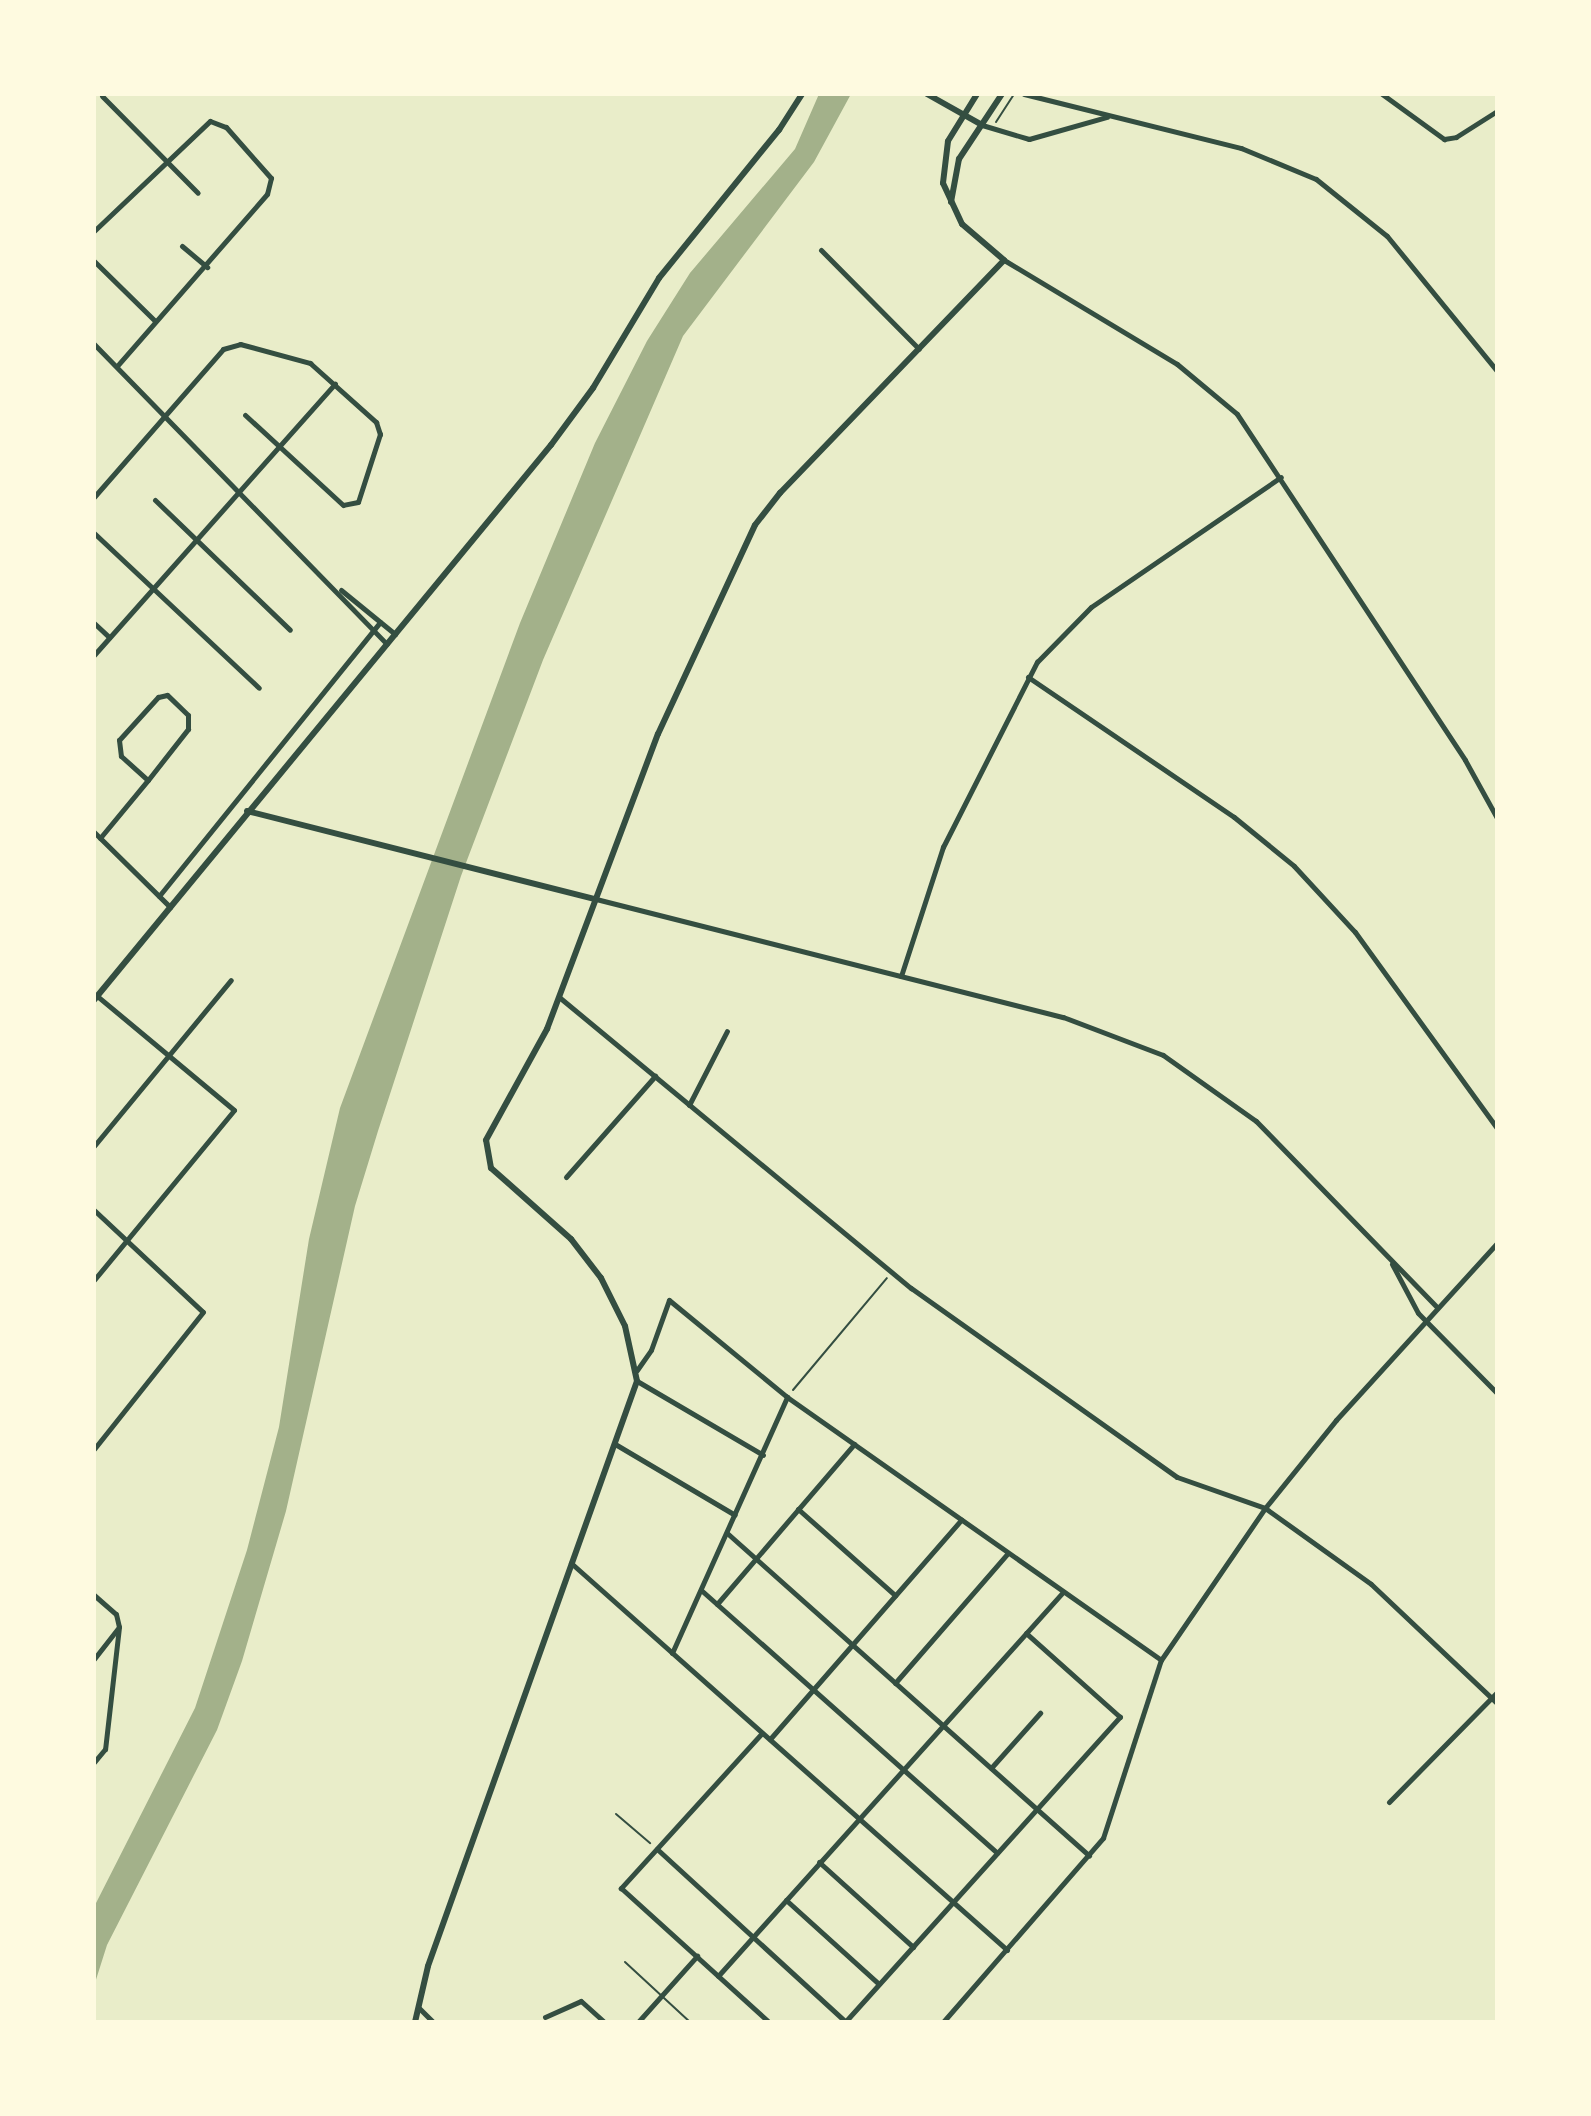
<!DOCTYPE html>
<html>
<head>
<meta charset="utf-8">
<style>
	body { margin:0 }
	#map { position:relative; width:1591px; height:2116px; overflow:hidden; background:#e9edc9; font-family:"Archivo Narrow",sans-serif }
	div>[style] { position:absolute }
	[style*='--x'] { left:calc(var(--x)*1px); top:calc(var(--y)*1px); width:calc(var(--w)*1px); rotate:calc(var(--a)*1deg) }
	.water>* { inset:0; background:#a3b18a }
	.path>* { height:2px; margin:-1px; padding:0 1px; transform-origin:1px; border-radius:1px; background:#344e41 }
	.service>* { height:2px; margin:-1px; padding:0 1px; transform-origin:1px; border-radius:1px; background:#344e41 }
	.minor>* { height:5px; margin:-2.5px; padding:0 2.5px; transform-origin:2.5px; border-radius:2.5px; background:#344e41 }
	.tertiary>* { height:6px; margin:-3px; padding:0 3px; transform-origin:3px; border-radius:3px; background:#344e41 }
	span { translate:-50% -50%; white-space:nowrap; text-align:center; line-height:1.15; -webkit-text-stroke:8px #fefae0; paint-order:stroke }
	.frame { position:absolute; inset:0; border:96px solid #fefae0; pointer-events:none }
</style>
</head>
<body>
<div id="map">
	<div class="water">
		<i style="clip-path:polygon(819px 94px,851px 94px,814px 162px,683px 336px,543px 660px,461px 876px,378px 1131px,355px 1206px,286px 1511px,242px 1661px,217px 1730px,107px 1945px,94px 1986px,94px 1907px,195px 1708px,247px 1550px,279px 1427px,309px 1239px,340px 1108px,520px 623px,595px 443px,647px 341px,690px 273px,795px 149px)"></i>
	</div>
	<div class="path">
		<i style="--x:996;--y:122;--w:33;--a:-57"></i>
		<i style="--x:793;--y:1390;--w:146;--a:-50"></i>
		<i style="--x:616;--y:1814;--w:45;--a:40.5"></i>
	</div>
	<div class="service">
		<i style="--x:625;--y:1962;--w:88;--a:42.7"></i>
	</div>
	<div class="minor">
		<i style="--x:1024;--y:94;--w:224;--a:14"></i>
		<i style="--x:1241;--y:148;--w:81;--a:22.5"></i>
		<i style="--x:1316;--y:179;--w:91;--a:38.8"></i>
		<i style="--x:1387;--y:236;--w:174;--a:50.8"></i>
		<i style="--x:1382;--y:94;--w:77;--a:36"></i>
		<i style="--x:1444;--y:139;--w:12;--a:-9"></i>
		<i style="--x:1456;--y:137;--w:49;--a:-32.4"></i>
		<i style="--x:102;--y:96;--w:136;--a:45.3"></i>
		<i style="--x:982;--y:125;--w:49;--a:16.6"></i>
		<i style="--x:1029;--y:139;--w:81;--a:-15.8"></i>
		<i style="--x:94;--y:231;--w:160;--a:-43.5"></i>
		<i style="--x:210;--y:121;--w:17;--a:21"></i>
		<i style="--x:226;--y:127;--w:68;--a:48.6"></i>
		<i style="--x:271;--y:178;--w:16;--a:104"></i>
		<i style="--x:267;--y:194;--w:228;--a:131.1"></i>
		<i style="--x:182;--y:246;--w:33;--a:40"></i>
		<i style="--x:821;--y:250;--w:139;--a:45.3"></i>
		<i style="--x:1004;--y:260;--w:202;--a:31"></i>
		<i style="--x:1177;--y:364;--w:78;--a:39.8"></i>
		<i style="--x:1237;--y:414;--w:414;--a:56.6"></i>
		<i style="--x:1465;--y:760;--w:66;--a:61.1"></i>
		<i style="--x:94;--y:261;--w:86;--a:44.5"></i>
		<i style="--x:94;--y:344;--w:419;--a:45.7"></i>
		<i style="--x:94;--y:497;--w:196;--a:-48.9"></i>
		<i style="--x:223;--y:349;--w:18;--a:-16"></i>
		<i style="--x:240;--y:344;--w:73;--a:15.2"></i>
		<i style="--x:310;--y:363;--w:89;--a:41.8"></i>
		<i style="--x:376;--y:422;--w:13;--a:72"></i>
		<i style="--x:380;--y:434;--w:71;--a:107.9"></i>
		<i style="--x:358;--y:502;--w:15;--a:169"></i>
		<i style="--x:343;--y:505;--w:133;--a:-137.4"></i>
		<i style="--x:155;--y:500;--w:187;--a:43.9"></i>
		<i style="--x:94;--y:533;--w:226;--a:43.2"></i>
		<i style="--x:341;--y:590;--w:70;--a:39.2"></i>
		<i style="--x:94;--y:623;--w:21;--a:43"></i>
		<i style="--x:94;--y:655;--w:363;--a:-48.4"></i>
		<i style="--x:1028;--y:677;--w:249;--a:34.2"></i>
		<i style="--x:1234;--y:817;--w:77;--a:39.2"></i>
		<i style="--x:1294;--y:866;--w:90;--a:47.3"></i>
		<i style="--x:1355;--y:932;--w:242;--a:54.1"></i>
		<i style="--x:94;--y:832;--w:107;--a:44.6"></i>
		<i style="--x:100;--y:838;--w:75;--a:-50.4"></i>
		<i style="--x:148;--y:780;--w:65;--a:-51.9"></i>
		<i style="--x:188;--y:729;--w:14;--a:-90"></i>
		<i style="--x:188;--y:715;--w:29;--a:-136"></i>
		<i style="--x:167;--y:695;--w:9;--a:167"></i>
		<i style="--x:158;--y:697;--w:58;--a:132.2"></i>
		<i style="--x:119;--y:740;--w:16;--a:83"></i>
		<i style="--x:121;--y:756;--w:36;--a:42"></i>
		<i style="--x:159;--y:896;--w:352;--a:-51.1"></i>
		<i style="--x:596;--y:899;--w:482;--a:14.2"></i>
		<i style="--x:1063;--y:1017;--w:107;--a:20.8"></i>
		<i style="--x:1163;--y:1055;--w:114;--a:35.4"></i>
		<i style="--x:1256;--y:1121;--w:258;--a:45.8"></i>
		<i style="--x:901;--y:976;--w:136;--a:-72"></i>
		<i style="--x:943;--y:847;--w:208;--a:-63.1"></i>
		<i style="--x:1037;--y:662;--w:77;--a:-45.5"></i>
		<i style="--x:1091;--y:607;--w:230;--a:-34.4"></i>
		<i style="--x:559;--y:997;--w:457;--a:39.6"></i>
		<i style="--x:911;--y:1288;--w:326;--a:35.4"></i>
		<i style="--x:1177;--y:1477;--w:93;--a:19.4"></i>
		<i style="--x:1265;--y:1508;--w:130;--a:35.6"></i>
		<i style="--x:1371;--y:1584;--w:173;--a:43.4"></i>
		<i style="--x:689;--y:1105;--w:83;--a:-62.8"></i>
		<i style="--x:94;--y:1146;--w:215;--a:-50.5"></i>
		<i style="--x:566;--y:1177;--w:135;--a:-48.6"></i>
		<i style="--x:94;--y:1210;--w:149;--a:43.1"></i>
		<i style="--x:203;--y:1312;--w:175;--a:128.5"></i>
		<i style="--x:1392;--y:1264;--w:55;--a:62"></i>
		<i style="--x:1418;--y:1313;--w:112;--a:45.4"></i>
		<i style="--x:94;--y:1280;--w:220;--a:-50.5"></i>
		<i style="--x:234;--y:1110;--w:178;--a:-140.2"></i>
		<i style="--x:637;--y:1370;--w:24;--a:-55"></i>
		<i style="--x:651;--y:1350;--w:53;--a:-70.2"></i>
		<i style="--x:669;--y:1300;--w:153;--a:39.4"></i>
		<i style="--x:787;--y:1397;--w:457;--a:35.1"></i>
		<i style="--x:637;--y:1381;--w:146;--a:30.4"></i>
		<i style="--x:615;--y:1444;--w:139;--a:30.6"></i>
		<i style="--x:798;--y:1509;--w:130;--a:41.6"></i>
		<i style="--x:727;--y:1533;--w:485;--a:41.7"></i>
		<i style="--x:571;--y:1563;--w:583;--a:41.59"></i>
		<i style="--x:701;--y:1590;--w:396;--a:41.6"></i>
		<i style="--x:94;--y:1595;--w:29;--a:41"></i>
		<i style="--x:116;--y:1614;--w:13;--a:77"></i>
		<i style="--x:119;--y:1627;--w:123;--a:96.5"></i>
		<i style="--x:105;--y:1749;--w:17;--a:130"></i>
		<i style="--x:717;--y:1604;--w:211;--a:-49.4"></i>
		<i style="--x:672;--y:1653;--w:281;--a:-65.8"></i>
		<i style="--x:94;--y:1659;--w:39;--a:-52"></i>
		<i style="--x:895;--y:1683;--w:172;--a:-49"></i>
		<i style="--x:762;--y:1733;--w:210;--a:132.3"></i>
		<i style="--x:621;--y:1888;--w:200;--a:42.2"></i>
		<i style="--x:770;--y:1739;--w:291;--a:-48.9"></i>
		<i style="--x:991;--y:1768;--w:74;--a:-48.3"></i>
		<i style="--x:1389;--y:1802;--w:154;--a:-45.5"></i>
		<i style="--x:657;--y:1849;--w:256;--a:42.5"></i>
		<i style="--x:819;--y:1862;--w:127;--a:42.1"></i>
		<i style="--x:786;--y:1900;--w:125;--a:42.1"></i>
		<i style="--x:718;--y:1976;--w:516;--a:-48.06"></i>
		<i style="--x:419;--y:2008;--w:20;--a:45"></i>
		<i style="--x:545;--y:2017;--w:39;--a:-24"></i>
		<i style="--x:581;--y:2001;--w:31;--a:42"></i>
		<i style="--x:638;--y:2022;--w:89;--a:-48.2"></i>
		<i style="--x:845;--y:2022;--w:411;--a:-48"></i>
		<i style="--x:1120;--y:1717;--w:126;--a:-138.2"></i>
		<i style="--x:943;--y:2022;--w:244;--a:-49"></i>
		<i style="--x:1103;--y:1838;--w:187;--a:-72"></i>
		<i style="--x:1161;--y:1660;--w:184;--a:-55.6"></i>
		<i style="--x:1265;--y:1508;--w:113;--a:-51.1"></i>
		<i style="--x:1336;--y:1420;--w:239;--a:-47.7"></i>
	</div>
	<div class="tertiary">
		<i style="--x:927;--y:94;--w:63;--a:29.4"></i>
		<i style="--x:951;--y:202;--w:44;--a:-79.5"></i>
		<i style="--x:959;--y:159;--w:78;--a:-56.5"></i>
		<i style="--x:247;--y:811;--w:360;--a:14.2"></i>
		<i style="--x:94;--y:1000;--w:719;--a:-50.53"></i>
		<i style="--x:551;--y:445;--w:71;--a:-53.6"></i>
		<i style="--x:593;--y:388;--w:128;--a:-59"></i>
		<i style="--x:659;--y:278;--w:191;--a:-51"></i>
		<i style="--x:779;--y:130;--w:43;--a:-57.4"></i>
		<i style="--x:415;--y:2022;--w:57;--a:-76.9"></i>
		<i style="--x:428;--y:1966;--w:621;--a:-70.34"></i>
		<i style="--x:637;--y:1381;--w:56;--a:-102.3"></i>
		<i style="--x:625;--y:1326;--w:54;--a:-116.6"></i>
		<i style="--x:601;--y:1278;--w:49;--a:-127.6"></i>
		<i style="--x:571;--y:1239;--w:107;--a:-138.4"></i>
		<i style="--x:491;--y:1168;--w:28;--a:-100"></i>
		<i style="--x:486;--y:1140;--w:127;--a:-61.2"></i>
		<i style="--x:547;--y:1029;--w:315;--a:-69.4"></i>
		<i style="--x:658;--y:734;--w:230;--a:-65.1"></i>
		<i style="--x:755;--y:525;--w:41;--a:-52"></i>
		<i style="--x:780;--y:493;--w:323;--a:-46.1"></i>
		<i style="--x:1004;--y:260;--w:55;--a:-139.4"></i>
		<i style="--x:962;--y:224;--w:45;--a:-114.9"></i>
		<i style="--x:943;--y:183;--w:42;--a:-83.2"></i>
		<i style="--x:948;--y:141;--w:55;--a:-58.3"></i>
	</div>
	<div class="frame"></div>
</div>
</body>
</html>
